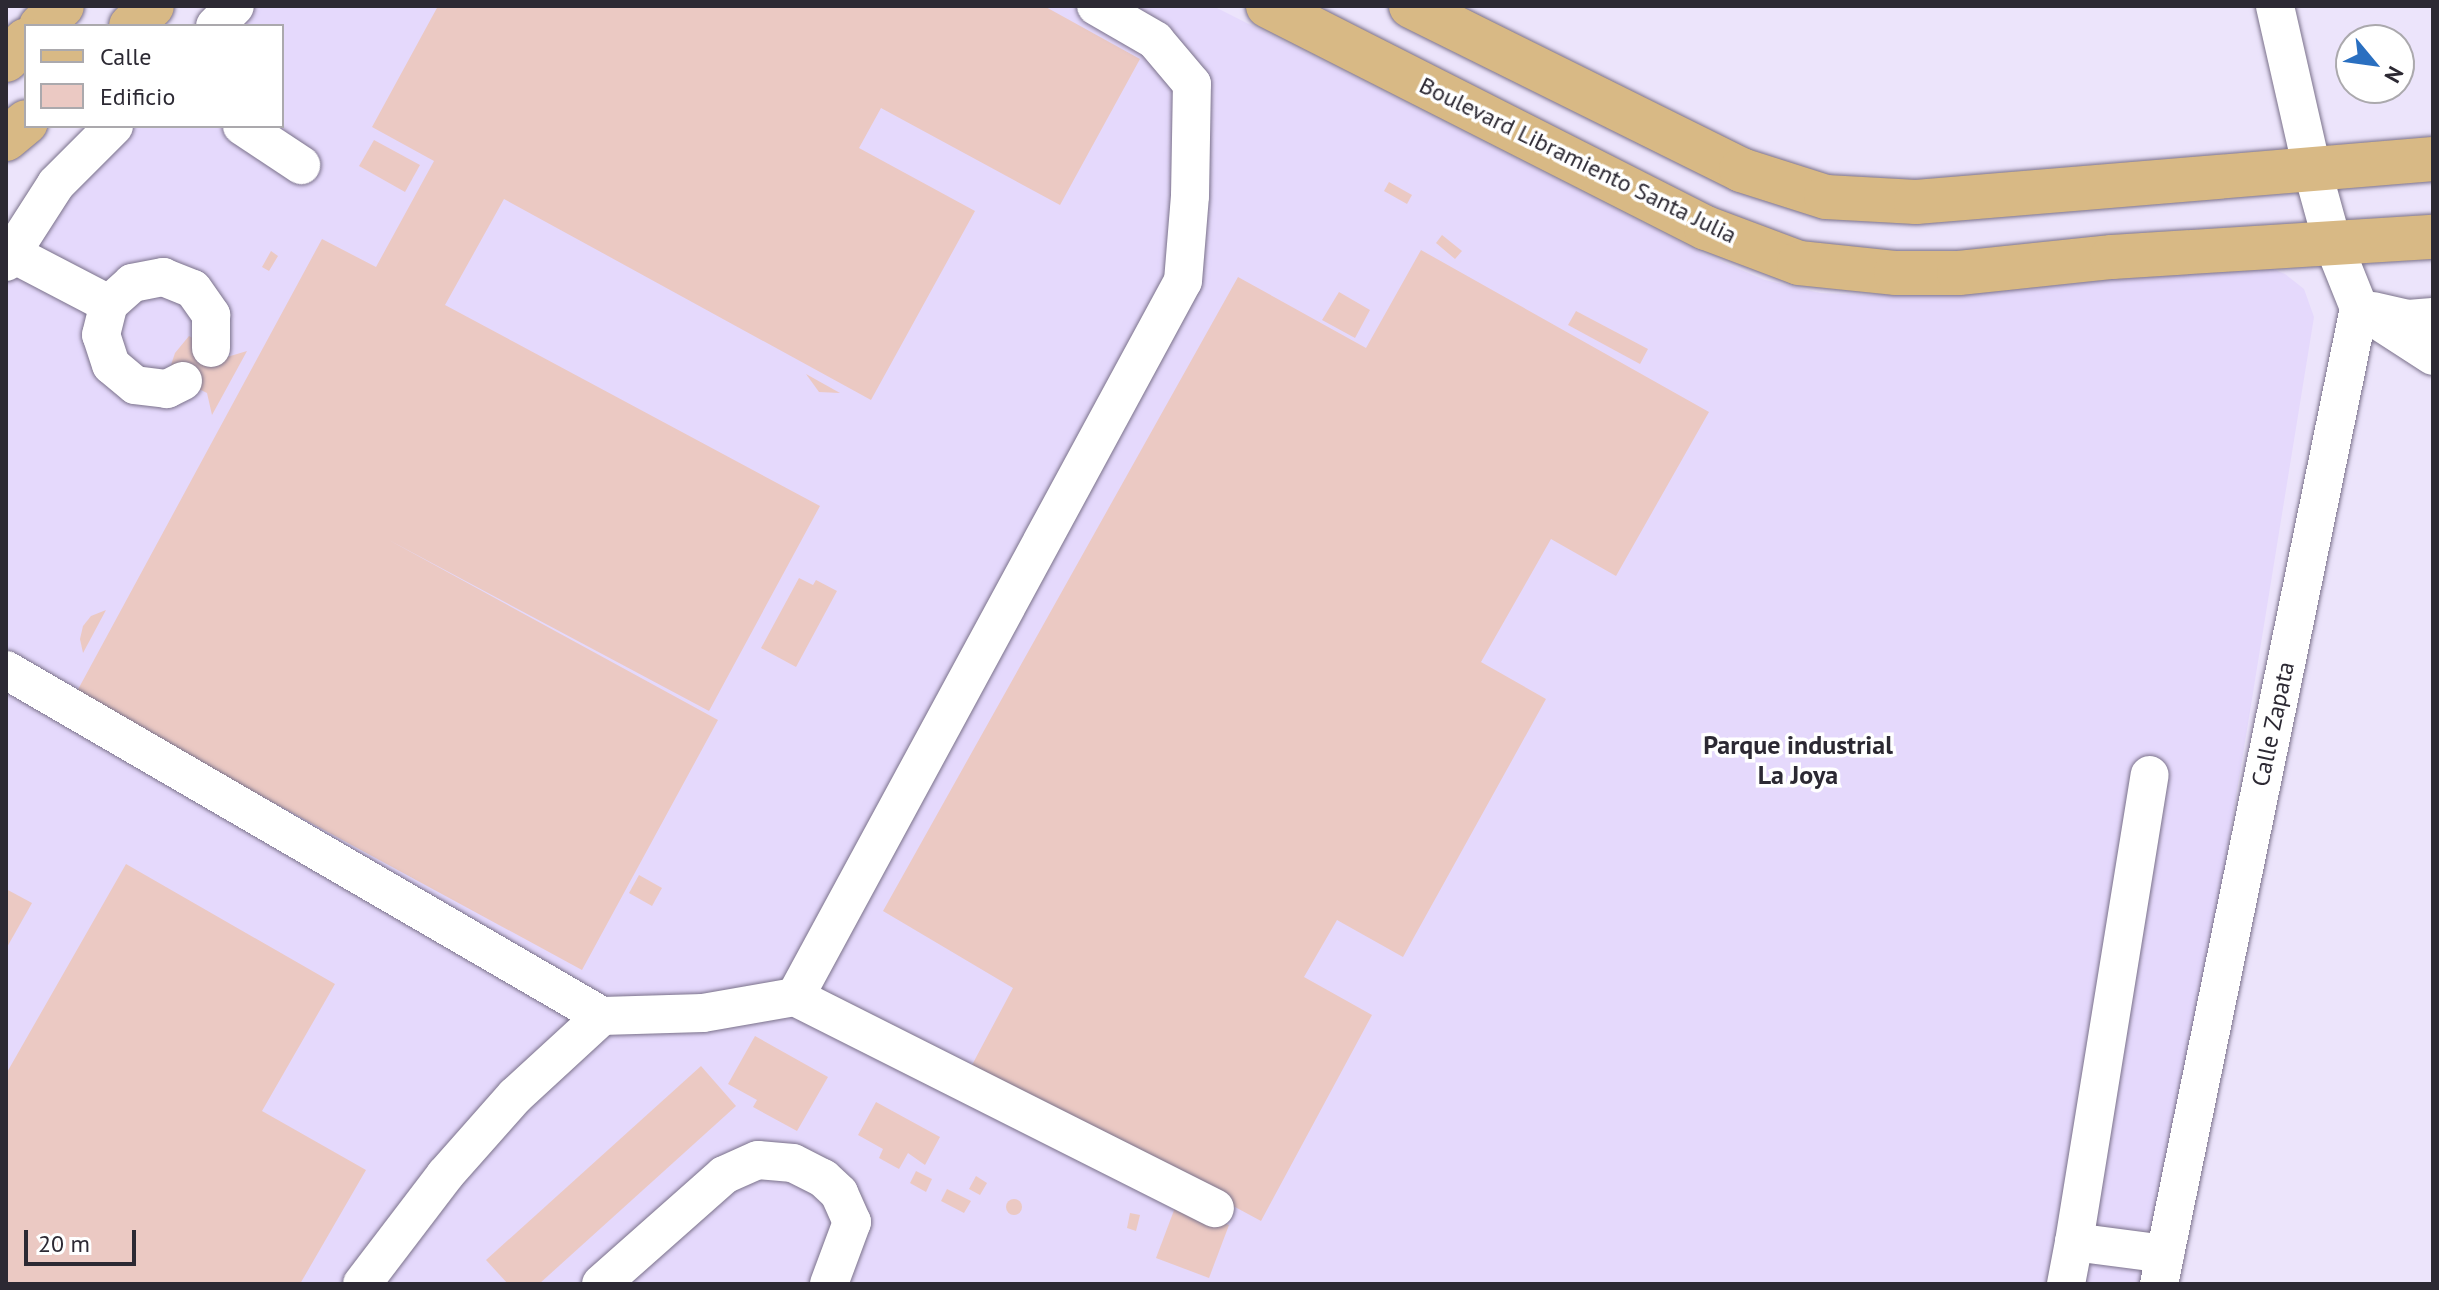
<!DOCTYPE html>
<html>
<head>
<meta charset="utf-8">
<style>
	body { margin:0 }
	#map { position:relative; width:2439px; height:1290px; overflow:hidden; background:#ece4fb; font-family:"PT Sans",sans-serif }
	div>[style] { position:absolute }
	[style*='--x'] { left:calc(var(--x)*1px); top:calc(var(--y)*1px); width:calc(var(--w)*1px); rotate:calc(var(--a)*1deg) }
	.built>* { inset:0; background:#e5d9fc }
	.building>* { inset:0; background:#ebc9c3 }
	.round { border-radius:50% }
	.roads { filter:drop-shadow(0 0 2px #7a718a) drop-shadow(0 0 2px #7a718a) }
	.minor>* { height:38px; margin:-19px; padding:0 19px; transform-origin:19px; border-radius:19px; background:#fff }
	.major>* { height:44px; margin:-22px; padding:0 22px; transform-origin:22px; border-radius:22px; background:#d8b985 }
	span { translate:-50% -50%; white-space:nowrap; text-align:center; line-height:1.15; -webkit-text-stroke:7px #fff; paint-order:stroke }
	.street-label { font-size:24px; color:#2c2933 }
	.neighbourhood-label { font-size:26px; color:#2c2933; font-weight:700 }
	.frame { position:absolute; inset:0; border:8px solid #2c2933; pointer-events:none }
	.legend { position:absolute; left:24px; top:24px; width:260px; height:104px; box-sizing:border-box; background:#fff; border:2px solid #aba9ad; margin:0; padding:10px 14px; list-style:none; font-size:24px; color:#2c2933 }
	.legend li { display:flex; align-items:center; gap:16px; height:40px }
	.legend b { width:40px; border:2px solid #aba9ad }
	.north { position:absolute; left:2335px; top:24px; width:80px; height:80px; box-sizing:border-box; background:#fff; border:2px solid #aba9ad; border-radius:50%; rotate:119deg; font-size:22px; font-weight:700; line-height:32px; text-align:center; color:#2c2933 }
	.north::after { content:''; display:block; margin:auto; width:28px; height:36px; background:#2a6fc0; clip-path:polygon(50% 0,100% 100%,50% 72%,0 100%) }
	.scale { position:absolute; left:24px; top:1230px; width:112px; height:36px; box-sizing:border-box; border:4px solid #2c2933; border-top:0; padding-left:10px; font-size:24px; line-height:28px; white-space:nowrap; color:#2c2933; -webkit-text-stroke:6px #fff; paint-order:stroke }
</style>
</head>
<body>
<div id="map">
	<div class="built">
		<i style="clip-path:polygon(220px 6px,1213px 6px,1704px 254px,1765px 280px,1820px 293px,1869px 295px,2257px 263px,2285px 274px,2304px 289px,2314px 317px,2157px 1284px,6px 1284px,6px 240px,97px 126px,282px 126px,282px 26px,199px 26px)"></i>
	</div>
	<div class="building">
		<i style="clip-path:polygon(438px 6px,1044px 6px,1140px 59px,1060px 205px,881px 108px,859px 148px,975px 211px,871px 400px,504px 199px,445px 305px,820px 506px,709px 711px,387px 539px,718px 720px,582px 970px,75px 695px,322px 239px,376px 267px,434px 161px,372px 127px)"></i>
		<i style="clip-path:polygon(374px 140px,420px 165px,405px 192px,359px 166px)"></i>
		<i style="clip-path:polygon(1389px 182px,1412px 195px,1407px 204px,1384px 191px)"></i>
		<i style="clip-path:polygon(1442px 235px,1462px 251px,1455px 259px,1436px 243px)"></i>
		<i style="clip-path:polygon(1421px 250px,1709px 412px,1616px 576px,1551px 539px,1481px 662px,1546px 699px,1403px 957px,1337px 920px,1304px 977px,1372px 1015px,1261px 1221px,972px 1065px,1013px 988px,883px 911px,1238px 277px,1366px 348px)"></i>
		<i style="clip-path:polygon(271px 251px,278px 256px,269px 271px,262px 267px)"></i>
		<i style="clip-path:polygon(1339px 292px,1370px 310px,1355px 338px,1322px 320px)"></i>
		<i style="clip-path:polygon(1576px 311px,1648px 349px,1640px 364px,1568px 325px)"></i>
		<i style="clip-path:polygon(189px 336px,227px 357px,247px 351px,212px 415px,207px 393px,168px 374px,175px 353px)"></i>
		<i style="clip-path:polygon(806px 374px,840px 393px,819px 392px)"></i>
		<i style="clip-path:polygon(799px 578px,813px 585px,816px 580px,837px 591px,796px 667px,761px 648px)"></i>
		<i style="clip-path:polygon(106px 610px,83px 653px,80px 639px,83px 626px,91px 616px)"></i>
		<i style="clip-path:polygon(126px 864px,335px 984px,262px 1111px,366px 1170px,300px 1284px,6px 1284px,6px 1074px)"></i>
		<i style="clip-path:polygon(639px 875px,662px 888px,652px 906px,629px 893px)"></i>
		<i style="clip-path:polygon(6px 889px,32px 903px,6px 949px)"></i>
		<i style="clip-path:polygon(755px 1036px,828px 1077px,797px 1131px,753px 1107px,757px 1100px,728px 1084px)"></i>
		<i style="clip-path:polygon(701px 1066px,736px 1106px,539px 1284px,508px 1284px,486px 1260px)"></i>
		<i style="clip-path:polygon(876px 1102px,940px 1137px,925px 1165px,908px 1153px,899px 1169px,879px 1158px,883px 1149px,858px 1135px)"></i>
		<i style="clip-path:polygon(916px 1171px,932px 1179px,926px 1192px,910px 1183px)"></i>
		<i style="clip-path:polygon(976px 1176px,987px 1183px,980px 1195px,969px 1189px)"></i>
		<i style="clip-path:polygon(947px 1189px,971px 1201px,964px 1213px,941px 1201px)"></i>
		<i class="round" style="left:1006px;top:1199px;width:16px;height:16px"></i>
		<i style="clip-path:polygon(1176px 1205px,1229px 1225px,1209px 1278px,1156px 1258px)"></i>
		<i style="clip-path:polygon(1130px 1213px,1140px 1215px,1136px 1231px,1127px 1228px)"></i>
	</div>
	<div class="roads">
		<div class="minor">
			<i style="--x:215;--y:26;--w:28;--a:-45"></i>
			<i style="--x:242;--y:126;--w:71;--a:33.5"></i>
			<i style="--x:11;--y:253;--w:110;--a:27.5"></i>
			<i style="--x:6;--y:262;--w:93;--a:-57.3"></i>
			<i style="--x:56;--y:184;--w:82;--a:-45"></i>
			<i style="--x:2359;--y:308;--w:88;--a:33"></i>
			<i style="--x:2373;--y:311;--w:36;--a:13"></i>
			<i style="--x:2408;--y:319;--w:25;--a:-5"></i>
			<i style="--x:183;--y:381;--w:18;--a:153"></i>
			<i style="--x:167;--y:389;--w:32;--a:-173"></i>
			<i style="--x:135;--y:385;--w:31;--a:-140"></i>
			<i style="--x:111;--y:365;--w:32;--a:-108"></i>
			<i style="--x:101;--y:335;--w:32;--a:-76"></i>
			<i style="--x:109;--y:304;--w:31;--a:-42"></i>
			<i style="--x:132;--y:283;--w:32;--a:-11"></i>
			<i style="--x:163;--y:277;--w:32;--a:22"></i>
			<i style="--x:193;--y:289;--w:32;--a:55"></i>
			<i style="--x:211;--y:315;--w:33;--a:90"></i>
			<i style="--x:6;--y:670;--w:689;--a:30.14"></i>
			<i style="--x:602;--y:1016;--w:101;--a:-1.7"></i>
			<i style="--x:703;--y:1013;--w:93;--a:-9.9"></i>
			<i style="--x:795;--y:997;--w:814;--a:-61.55"></i>
			<i style="--x:1183;--y:281;--w:85;--a:-85.3"></i>
			<i style="--x:1190;--y:196;--w:112;--a:-89"></i>
			<i style="--x:1192;--y:84;--w:57;--a:-130.1"></i>
			<i style="--x:1155;--y:40;--w:68;--a:-150"></i>
			<i style="--x:795;--y:997;--w:470;--a:26.7"></i>
			<i style="--x:2074;--y:1242;--w:473;--a:-80.8"></i>
			<i style="--x:362;--y:1284;--w:137;--a:-52.7"></i>
			<i style="--x:445;--y:1175;--w:106;--a:-48.5"></i>
			<i style="--x:515;--y:1096;--w:118;--a:-42.6"></i>
			<i style="--x:601;--y:1284;--w:164;--a:-41.5"></i>
			<i style="--x:724;--y:1175;--w:37;--a:-24"></i>
			<i style="--x:758;--y:1160;--w:35;--a:5"></i>
			<i style="--x:793;--y:1163;--w:34;--a:27"></i>
			<i style="--x:823;--y:1178;--w:22;--a:43"></i>
			<i style="--x:839;--y:1193;--w:32;--a:66"></i>
			<i style="--x:852;--y:1222;--w:66;--a:110.4"></i>
			<i style="--x:2066;--y:1284;--w:43;--a:-79.2"></i>
			<i style="--x:2074;--y:1242;--w:92;--a:7.5"></i>
			<i style="--x:2159;--y:1284;--w:996;--a:-78.42"></i>
			<i style="--x:2359;--y:308;--w:72;--a:-111.9"></i>
			<i style="--x:2332;--y:241;--w:75;--a:-105.5"></i>
			<i style="--x:2312;--y:169;--w:167;--a:-102.8"></i>
		</div>
		<div class="major">
			<i style="--x:1268;--y:6;--w:491;--a:26.9"></i>
			<i style="--x:1706;--y:228;--w:99;--a:20.6"></i>
			<i style="--x:1799;--y:263;--w:98;--a:5.9"></i>
			<i style="--x:1896;--y:273;--w:63;--a:0"></i>
			<i style="--x:1959;--y:273;--w:154;--a:-6"></i>
			<i style="--x:2112;--y:257;--w:322;--a:-3.6"></i>
			<i style="--x:1411;--y:6;--w:369;--a:26.4"></i>
			<i style="--x:1741;--y:170;--w:89;--a:17.6"></i>
			<i style="--x:1826;--y:197;--w:90;--a:3.2"></i>
			<i style="--x:1916;--y:202;--w:519;--a:-4.75"></i>
			<i style="--x:41;--y:26;--w:29;--a:-44"></i>
			<i style="--x:131;--y:26;--w:29;--a:-44"></i>
			<i style="--x:6;--y:60;--w:28;--a:-45"></i>
			<i style="--x:6;--y:139;--w:26;--a:-40"></i>
		</div>
	</div>
	<div class="street-label">
		<span style="left:1578px;top:160px;rotate:26deg">Boulevard Libramiento Santa Julia</span>
		<span style="left:2273px;top:724px;rotate:-78deg">Calle Zapata</span>
	</div>
	<div class="neighbourhood-label">
		<span style="left:1798px;top:760px">Parque industrial<br>La Joya</span>
	</div>
	<div class="frame"></div>
	<ul class="legend">
	<li><b style="height:10px;background:#d8b985"></b>Calle</li>
	<li><b style="height:22px;background:#ebc9c3"></b>Edificio</li>
	</ul>
	<div class="north">N</div>
	<div class="scale">20 m</div>
</div>
</body>
</html>
